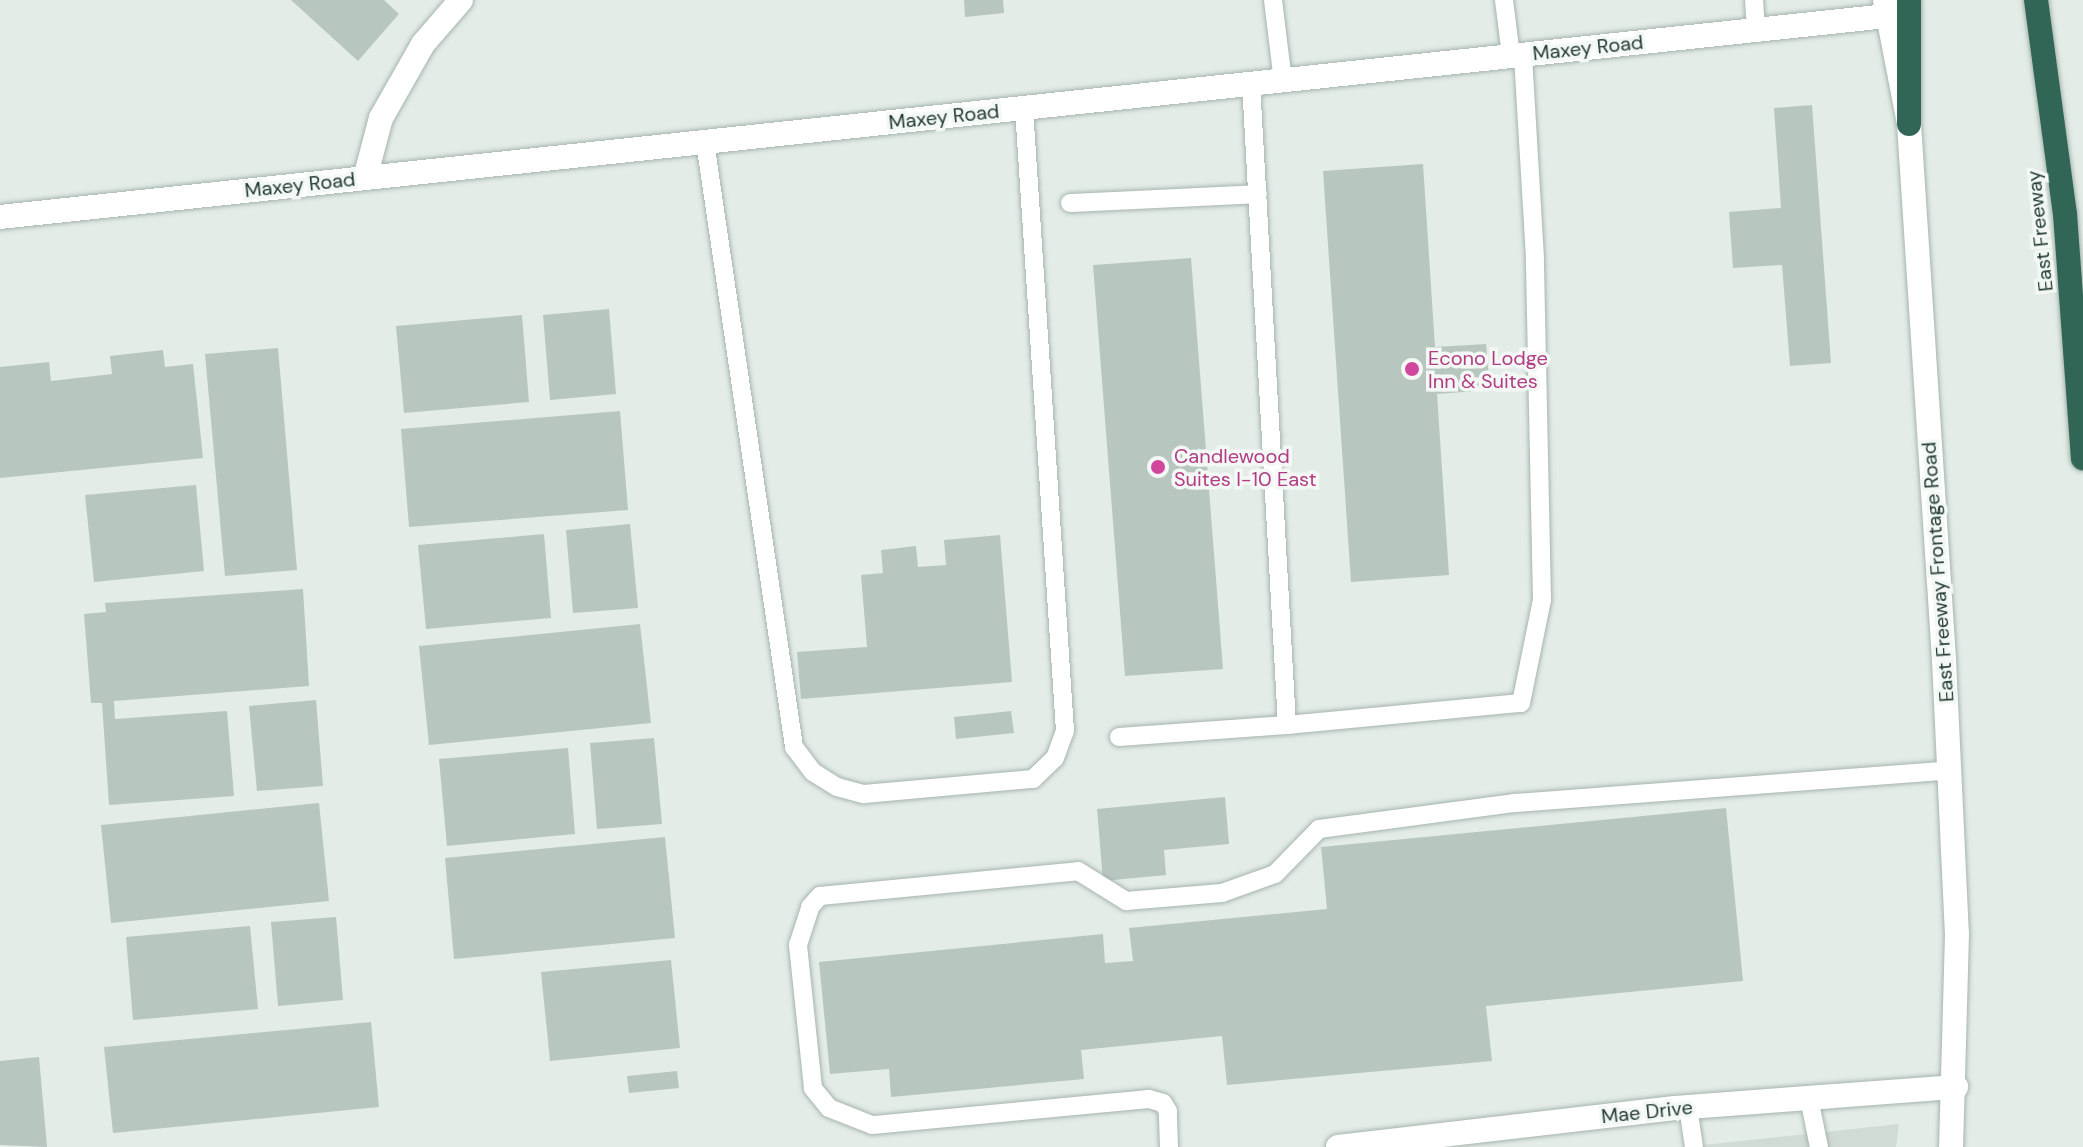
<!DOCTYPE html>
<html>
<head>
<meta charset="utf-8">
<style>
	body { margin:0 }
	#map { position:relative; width:2083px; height:1147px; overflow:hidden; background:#e3ece7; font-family:"DM Sans",sans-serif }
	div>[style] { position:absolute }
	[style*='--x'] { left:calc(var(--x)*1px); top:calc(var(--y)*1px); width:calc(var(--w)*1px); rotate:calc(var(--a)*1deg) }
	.built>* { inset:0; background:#d1dbd6 }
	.building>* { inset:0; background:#b8c6c0 }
	.roads { filter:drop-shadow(0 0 2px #a6b4ad) drop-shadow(0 0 2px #a6b4ad) }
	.service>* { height:18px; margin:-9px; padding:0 9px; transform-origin:9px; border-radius:9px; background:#fff }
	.minor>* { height:24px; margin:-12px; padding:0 12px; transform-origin:12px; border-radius:12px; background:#fff }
	.tertiary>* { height:24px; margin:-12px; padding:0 12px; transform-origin:12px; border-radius:12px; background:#fff }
	.secondary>* { height:24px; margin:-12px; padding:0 12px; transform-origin:12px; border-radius:12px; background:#fff }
	.motorway>* { height:24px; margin:-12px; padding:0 12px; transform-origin:12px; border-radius:12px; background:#316657 }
	.dots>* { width:22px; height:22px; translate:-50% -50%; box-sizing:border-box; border:4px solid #f3f8f5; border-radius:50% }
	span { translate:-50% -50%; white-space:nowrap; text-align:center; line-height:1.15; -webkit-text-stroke:7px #f3f8f5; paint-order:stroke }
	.street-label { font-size:20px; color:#243c33 }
	.hotel-label { font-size:20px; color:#b23c85 }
	.left { translate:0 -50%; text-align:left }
</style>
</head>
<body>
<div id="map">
	<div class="built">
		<i style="clip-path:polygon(1899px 1124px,1896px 1147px,1685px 1147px)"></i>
	</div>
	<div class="building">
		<i style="clip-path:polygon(291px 0,384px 0,399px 14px,358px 61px)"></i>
		<i style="clip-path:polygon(964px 0,1003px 0,1004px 13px,965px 17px)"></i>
		<i style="clip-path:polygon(1812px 105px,1831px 363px,1790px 366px,1782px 265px,1733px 268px,1729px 212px,1781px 208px,1774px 108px)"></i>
		<i style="clip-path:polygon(1423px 164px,1435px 347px,1486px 344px,1490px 390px,1437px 394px,1449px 575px,1351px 582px,1323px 171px)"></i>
		<i style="clip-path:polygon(1191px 258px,1223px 669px,1125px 676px,1093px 265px)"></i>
		<i style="clip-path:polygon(609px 309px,616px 394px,550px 400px,543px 315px)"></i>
		<i style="clip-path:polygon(522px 315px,529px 402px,404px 413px,396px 326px)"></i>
		<i style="clip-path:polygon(278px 348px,297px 570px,225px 576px,205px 354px)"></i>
		<i style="clip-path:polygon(163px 350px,165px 367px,193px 364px,203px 458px,0 478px,0 367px,49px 362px,51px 381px,112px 374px,110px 356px)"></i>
		<i style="clip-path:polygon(620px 411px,628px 510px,409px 527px,401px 429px)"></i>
		<i style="clip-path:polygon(196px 485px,204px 571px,94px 582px,85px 495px)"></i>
		<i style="clip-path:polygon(630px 524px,638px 608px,573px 613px,566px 530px)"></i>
		<i style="clip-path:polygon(544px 534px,551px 618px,426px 629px,418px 545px)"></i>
		<i style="clip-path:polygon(1000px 535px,1012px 682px,801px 699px,797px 652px,867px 647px,861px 575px,883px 573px,881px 550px,916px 546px,918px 567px,946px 565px,944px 540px)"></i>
		<i style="clip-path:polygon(303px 589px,309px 686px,114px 701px,115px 719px,227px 711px,234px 796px,109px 805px,102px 703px,91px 703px,84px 614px,106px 612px,105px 603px)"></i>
		<i style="clip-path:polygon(640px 624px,651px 723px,429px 745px,419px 646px)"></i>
		<i style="clip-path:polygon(316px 700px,323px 786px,257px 791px,249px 706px)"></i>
		<i style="clip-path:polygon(1011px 711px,1014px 733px,956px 739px,954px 717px)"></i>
		<i style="clip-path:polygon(654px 738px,662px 824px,597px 829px,590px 743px)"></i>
		<i style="clip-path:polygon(568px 748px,575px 834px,447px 846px,439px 759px)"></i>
		<i style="clip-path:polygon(1225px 797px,1229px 844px,1164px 850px,1166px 875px,1103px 881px,1097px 809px)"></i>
		<i style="clip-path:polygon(319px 803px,329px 901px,111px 923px,101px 825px)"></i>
		<i style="clip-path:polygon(1726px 808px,1743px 981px,1486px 1006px,1492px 1061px,1227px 1085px,1222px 1036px,1081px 1050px,1084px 1079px,891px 1097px,889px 1069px,830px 1074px,819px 962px,1103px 934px,1105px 963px,1133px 961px,1129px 928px,1327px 909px,1321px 847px)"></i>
		<i style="clip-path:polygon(665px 837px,675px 938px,454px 959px,445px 858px)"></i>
		<i style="clip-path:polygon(336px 917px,343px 1000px,278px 1006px,271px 922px)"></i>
		<i style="clip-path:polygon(250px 926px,258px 1009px,133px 1020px,126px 937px)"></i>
		<i style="clip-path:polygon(671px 960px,680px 1048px,550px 1061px,541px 972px)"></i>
		<i style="clip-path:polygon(371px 1022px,379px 1107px,113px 1133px,104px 1047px)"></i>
		<i style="clip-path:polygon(39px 1057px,47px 1147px,0 1145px,0 1061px)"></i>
		<i style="clip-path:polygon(677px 1071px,679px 1088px,629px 1093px,627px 1076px)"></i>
	</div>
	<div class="roads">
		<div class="service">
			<i style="--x:1273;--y:0;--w:82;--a:83"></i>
			<i style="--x:1504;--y:0;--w:56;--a:82.9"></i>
			<i style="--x:1754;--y:0;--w:30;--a:86"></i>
			<i style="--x:705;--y:142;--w:612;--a:81.63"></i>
			<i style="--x:794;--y:747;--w:31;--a:53"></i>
			<i style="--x:813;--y:772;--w:28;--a:32"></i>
			<i style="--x:837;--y:787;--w:28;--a:15"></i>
			<i style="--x:864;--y:794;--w:170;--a:-5.1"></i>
			<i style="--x:1033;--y:779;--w:30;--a:-44"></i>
			<i style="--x:1055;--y:758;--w:29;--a:-70"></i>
			<i style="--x:1065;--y:731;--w:624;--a:-93.77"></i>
			<i style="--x:1070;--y:203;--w:188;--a:-2.7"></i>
			<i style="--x:1287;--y:725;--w:235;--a:-5.4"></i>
			<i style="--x:1521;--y:703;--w:105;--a:-78.5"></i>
			<i style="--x:1542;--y:600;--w:342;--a:-91.2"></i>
			<i style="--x:1535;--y:258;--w:203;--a:-93.4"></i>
			<i style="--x:1119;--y:737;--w:168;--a:-4.1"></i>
			<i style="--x:1287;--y:725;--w:642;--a:-93.21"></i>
			<i style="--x:1809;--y:1098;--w:50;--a:78.5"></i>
			<i style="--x:1688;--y:1107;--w:40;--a:81.5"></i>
			<i style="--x:1169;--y:1147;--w:36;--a:-92"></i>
			<i style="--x:1168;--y:1111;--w:9;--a:-122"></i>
			<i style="--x:1163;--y:1103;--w:15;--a:-164"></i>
			<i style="--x:1149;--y:1099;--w:278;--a:174.6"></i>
			<i style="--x:872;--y:1125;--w:46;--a:-158.4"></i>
			<i style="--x:829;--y:1108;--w:26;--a:-129"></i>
			<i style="--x:813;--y:1088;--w:144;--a:-96"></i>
			<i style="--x:798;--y:945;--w:40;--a:-72"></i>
			<i style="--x:810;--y:907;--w:15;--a:-48"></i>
			<i style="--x:820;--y:896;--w:259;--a:-5.5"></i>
			<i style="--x:1078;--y:871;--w:57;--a:32"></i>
			<i style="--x:1126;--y:901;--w:96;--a:-4.8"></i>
			<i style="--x:1222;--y:893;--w:56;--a:-19.7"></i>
			<i style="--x:1275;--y:874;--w:63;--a:-45.6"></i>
			<i style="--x:1319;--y:829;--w:198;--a:-7.6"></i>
			<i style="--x:1515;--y:803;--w:435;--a:-4.3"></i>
		</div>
		<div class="minor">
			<i style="--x:365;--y:178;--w:62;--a:-75.1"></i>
			<i style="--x:381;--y:118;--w:85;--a:-60.4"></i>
			<i style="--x:423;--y:44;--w:58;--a:-49.2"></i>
			<i style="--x:1338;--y:1147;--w:339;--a:-6.6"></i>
			<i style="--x:1675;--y:1108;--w:282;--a:-4.3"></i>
		</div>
		<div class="tertiary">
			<i style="--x:0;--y:217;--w:1899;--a:-6.08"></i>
		</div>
		<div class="secondary">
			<i style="--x:1885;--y:0;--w:126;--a:79"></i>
			<i style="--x:1909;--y:124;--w:537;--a:86.26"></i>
			<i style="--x:1944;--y:660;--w:274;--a:87.3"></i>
			<i style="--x:1957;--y:934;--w:213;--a:91.6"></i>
		</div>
		<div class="motorway">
			<i style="--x:2036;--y:0;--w:216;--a:82.3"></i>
			<i style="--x:2065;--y:214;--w:245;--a:85.8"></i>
			<i style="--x:1909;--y:124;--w:124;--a:-90"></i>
		</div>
	</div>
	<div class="dots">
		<i style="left:1412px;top:369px;background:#d1479c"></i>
		<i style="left:1158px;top:467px;background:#d1479c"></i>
	</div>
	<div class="street-label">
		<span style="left:1588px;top:48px;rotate:-6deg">Maxey Road</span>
		<span style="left:944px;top:117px;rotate:-6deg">Maxey Road</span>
		<span style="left:300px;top:185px;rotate:-6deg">Maxey Road</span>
		<span style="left:2040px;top:231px;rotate:-96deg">East Freeway</span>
		<span style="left:1938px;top:572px;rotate:-94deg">East Freeway Frontage Road</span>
		<span style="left:1647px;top:1112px;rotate:-6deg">Mae Drive</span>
	</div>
	<div class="hotel-label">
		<span class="left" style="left:1428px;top:370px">Econo Lodge<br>Inn &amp; Suites</span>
		<span class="left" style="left:1174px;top:468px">Candlewood<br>Suites I-10 East</span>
	</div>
</div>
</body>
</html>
